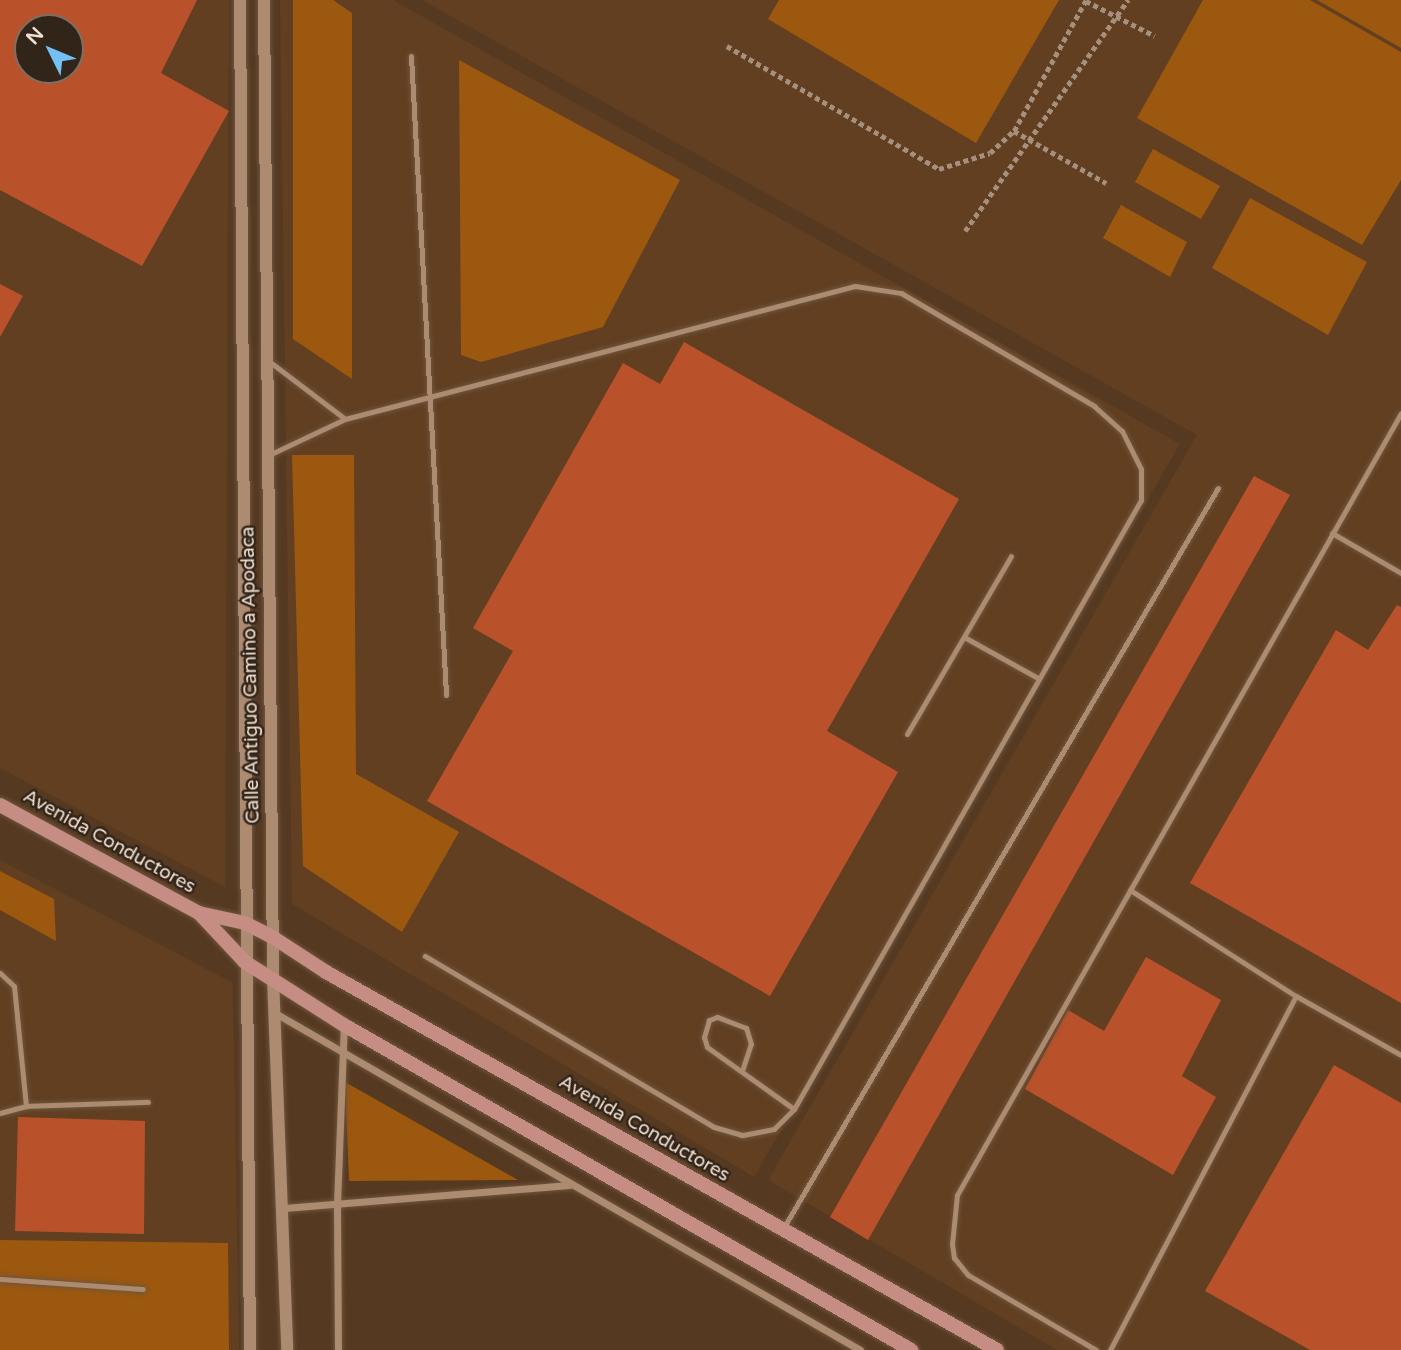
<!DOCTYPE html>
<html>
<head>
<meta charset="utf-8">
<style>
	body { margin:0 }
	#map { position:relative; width:1401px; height:1350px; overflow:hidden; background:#563921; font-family:"Varela Round",sans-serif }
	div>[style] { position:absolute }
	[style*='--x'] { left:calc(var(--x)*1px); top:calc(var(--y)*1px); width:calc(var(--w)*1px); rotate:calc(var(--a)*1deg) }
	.built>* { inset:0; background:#623f21 }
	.green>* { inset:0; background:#9c580f }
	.building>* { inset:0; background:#b9522b }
	.path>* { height:4.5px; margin-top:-2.25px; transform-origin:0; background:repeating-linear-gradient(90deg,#a68f7c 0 5px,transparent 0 8.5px) }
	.roads { filter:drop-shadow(0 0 2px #6e553f) drop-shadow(0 0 2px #6e553f) }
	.service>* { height:5px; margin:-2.5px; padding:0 2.5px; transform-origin:2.5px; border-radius:2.5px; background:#ac8b70 }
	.minor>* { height:7px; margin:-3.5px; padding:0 3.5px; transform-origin:3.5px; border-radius:3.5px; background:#ac8b70 }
	.tertiary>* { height:12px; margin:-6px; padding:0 6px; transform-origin:6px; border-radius:6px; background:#ac8b70 }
	.secondary>* { height:14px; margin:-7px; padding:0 7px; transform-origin:7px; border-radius:7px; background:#c58d84 }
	span { translate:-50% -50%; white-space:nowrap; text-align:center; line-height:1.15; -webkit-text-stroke:5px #312419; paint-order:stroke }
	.street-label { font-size:19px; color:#f1dfd1 }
	.north { position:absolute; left:14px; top:14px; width:70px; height:70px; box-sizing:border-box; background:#312419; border:2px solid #7e6f63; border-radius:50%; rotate:313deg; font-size:19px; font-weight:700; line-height:28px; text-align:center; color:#f1dfd1 }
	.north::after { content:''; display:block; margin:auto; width:24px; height:32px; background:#74c0f6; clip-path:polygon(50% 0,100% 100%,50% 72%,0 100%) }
</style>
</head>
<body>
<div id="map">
	<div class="built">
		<i style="clip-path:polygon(evenodd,0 0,229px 0,225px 887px,0 768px,0 0,28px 28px,70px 28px,70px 70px,28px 70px,28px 28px)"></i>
		<i style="clip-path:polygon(280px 0,393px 0,1180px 444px,754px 1177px,292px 904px)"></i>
		<i style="clip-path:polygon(422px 0,1401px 0,1401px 1350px,1057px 1350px,768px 1180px,1197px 435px)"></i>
		<i style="clip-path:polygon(0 860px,233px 983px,239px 1350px,0 1350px)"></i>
	</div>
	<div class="green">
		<i style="clip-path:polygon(293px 0,333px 0,352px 13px,352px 379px,293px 339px)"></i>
		<i style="clip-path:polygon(779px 0,1059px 0,976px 143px,768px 19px)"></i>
		<i style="clip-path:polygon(1203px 0,1310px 0,1401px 52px,1401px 180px,1362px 245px,1137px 118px)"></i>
		<i style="clip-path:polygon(1317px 0,1401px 0,1401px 48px)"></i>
		<i style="clip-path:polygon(459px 60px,680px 180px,603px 327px,481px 362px,461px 355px)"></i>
		<i style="clip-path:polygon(1153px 149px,1220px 186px,1201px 219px,1135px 182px)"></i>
		<i style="clip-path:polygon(1250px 198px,1367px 262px,1328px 335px,1212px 268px)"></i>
		<i style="clip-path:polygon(1121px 205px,1187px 242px,1170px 277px,1103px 238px)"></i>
		<i style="clip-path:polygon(292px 455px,354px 455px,356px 774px,459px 832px,402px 932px,303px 866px)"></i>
		<i style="clip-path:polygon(0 871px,54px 899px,56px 941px,0 910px)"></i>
		<i style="clip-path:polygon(345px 1082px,518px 1180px,349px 1181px)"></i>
		<i style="clip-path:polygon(0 1240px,228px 1243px,229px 1350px,0 1350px)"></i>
	</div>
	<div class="building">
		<i style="clip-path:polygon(evenodd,0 0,197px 0,161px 73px,229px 111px,142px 266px,0 190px,0 0,28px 28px,70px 28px,70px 70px,28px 70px,28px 28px)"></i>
		<i style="clip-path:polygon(0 284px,23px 296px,0 337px)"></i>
		<i style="clip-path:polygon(684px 342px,959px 499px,827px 731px,898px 772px,770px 996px,427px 801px,513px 651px,473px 628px,623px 363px,660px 384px)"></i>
		<i style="clip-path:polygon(1254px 476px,1290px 495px,868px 1240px,830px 1217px)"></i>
		<i style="clip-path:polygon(1397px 605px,1401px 607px,1401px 1003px,1190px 883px,1336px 630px,1368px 650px)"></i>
		<i style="clip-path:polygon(1146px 957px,1221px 1000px,1182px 1076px,1216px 1097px,1173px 1175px,1025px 1089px,1068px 1010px,1104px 1031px)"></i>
		<i style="clip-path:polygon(1334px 1065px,1401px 1103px,1401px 1350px,1310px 1350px,1205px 1291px)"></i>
		<i style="clip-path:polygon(18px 1117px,145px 1121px,144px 1234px,15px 1231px)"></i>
	</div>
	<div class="path">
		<i style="--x:1086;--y:1;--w:77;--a:26.9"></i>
		<i style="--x:727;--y:46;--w:245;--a:30.1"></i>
		<i style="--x:939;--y:169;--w:53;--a:-17.4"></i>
		<i style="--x:990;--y:153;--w:33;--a:-43"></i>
		<i style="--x:1014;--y:131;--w:149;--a:-61.2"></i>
		<i style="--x:1014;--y:131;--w:106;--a:29.5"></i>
		<i style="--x:965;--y:231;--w:283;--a:-54.8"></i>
	</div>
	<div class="roads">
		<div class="service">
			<i style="--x:411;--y:56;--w:640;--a:86.86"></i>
			<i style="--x:270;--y:362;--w:94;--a:37.2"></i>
			<i style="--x:345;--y:419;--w:82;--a:154.7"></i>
			<i style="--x:345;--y:419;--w:527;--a:-14.62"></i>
			<i style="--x:855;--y:286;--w:47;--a:8.7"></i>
			<i style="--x:901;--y:293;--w:224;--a:30.3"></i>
			<i style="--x:1094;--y:406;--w:38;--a:42"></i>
			<i style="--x:1122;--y:431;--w:42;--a:63.4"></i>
			<i style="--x:1141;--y:469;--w:31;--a:90"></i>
			<i style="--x:1141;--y:500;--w:701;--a:119.67"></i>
			<i style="--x:794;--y:1109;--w:28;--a:135"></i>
			<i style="--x:774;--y:1129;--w:33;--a:169"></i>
			<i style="--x:742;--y:1135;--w:29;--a:-164"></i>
			<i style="--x:714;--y:1127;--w:336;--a:-149.4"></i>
			<i style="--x:1332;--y:533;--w:80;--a:30.1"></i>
			<i style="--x:964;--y:637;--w:85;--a:29"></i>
			<i style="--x:907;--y:734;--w:206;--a:-59.7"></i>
			<i style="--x:1130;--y:890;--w:197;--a:32.6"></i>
			<i style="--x:0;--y:973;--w:19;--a:43"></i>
			<i style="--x:14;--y:986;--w:121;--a:84.3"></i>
			<i style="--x:26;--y:1106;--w:27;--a:165"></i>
			<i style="--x:742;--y:1071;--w:28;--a:-72"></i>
			<i style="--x:751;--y:1044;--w:17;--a:-107"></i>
			<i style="--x:746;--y:1028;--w:31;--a:-159"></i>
			<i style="--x:717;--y:1017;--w:9;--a:159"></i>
			<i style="--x:709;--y:1020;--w:18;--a:106"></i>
			<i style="--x:704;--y:1037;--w:10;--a:73"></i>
			<i style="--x:707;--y:1047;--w:107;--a:35.5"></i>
			<i style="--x:26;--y:1106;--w:122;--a:-1.9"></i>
			<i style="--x:784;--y:1227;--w:857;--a:-59.58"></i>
			<i style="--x:0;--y:1279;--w:143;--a:4"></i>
			<i style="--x:1096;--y:1350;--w:148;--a:-149.6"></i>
			<i style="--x:968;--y:1275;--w:22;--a:-129"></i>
			<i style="--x:954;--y:1258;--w:14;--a:-98"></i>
			<i style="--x:952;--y:1244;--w:49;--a:-84.2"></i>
			<i style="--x:957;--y:1195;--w:899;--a:-60.41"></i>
			<i style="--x:1110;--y:1350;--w:400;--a:-62.3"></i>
			<i style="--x:1296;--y:996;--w:120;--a:29.3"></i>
		</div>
		<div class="minor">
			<i style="--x:275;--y:1013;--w:675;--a:29.94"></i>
			<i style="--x:284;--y:1208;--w:286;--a:-4.6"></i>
			<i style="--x:338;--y:1350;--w:146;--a:-90.4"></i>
			<i style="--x:337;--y:1204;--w:179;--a:-87.8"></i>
		</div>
		<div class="tertiary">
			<i style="--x:240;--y:0;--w:1350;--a:89.58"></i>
			<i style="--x:264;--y:0;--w:978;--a:89.47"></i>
			<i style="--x:273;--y:978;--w:372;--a:87.8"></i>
		</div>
		<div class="secondary">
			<i style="--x:0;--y:805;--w:226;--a:28.5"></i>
			<i style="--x:199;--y:913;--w:47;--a:12.3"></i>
			<i style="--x:245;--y:923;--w:33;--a:27"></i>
			<i style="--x:274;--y:938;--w:62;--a:33.2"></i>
			<i style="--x:326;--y:972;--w:770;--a:29.39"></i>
			<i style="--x:199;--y:913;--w:67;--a:46.8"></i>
			<i style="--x:245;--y:962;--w:117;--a:32.5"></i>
			<i style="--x:344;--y:1025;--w:654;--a:29.82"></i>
		</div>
	</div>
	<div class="street-label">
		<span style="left:251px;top:675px;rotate:-91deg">Calle Antiguo Camino a Apodaca</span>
		<span style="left:109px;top:842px;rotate:29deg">Avenida Conductores</span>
		<span style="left:644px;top:1129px;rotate:30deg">Avenida Conductores</span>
	</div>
	<div class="north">N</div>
</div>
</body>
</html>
